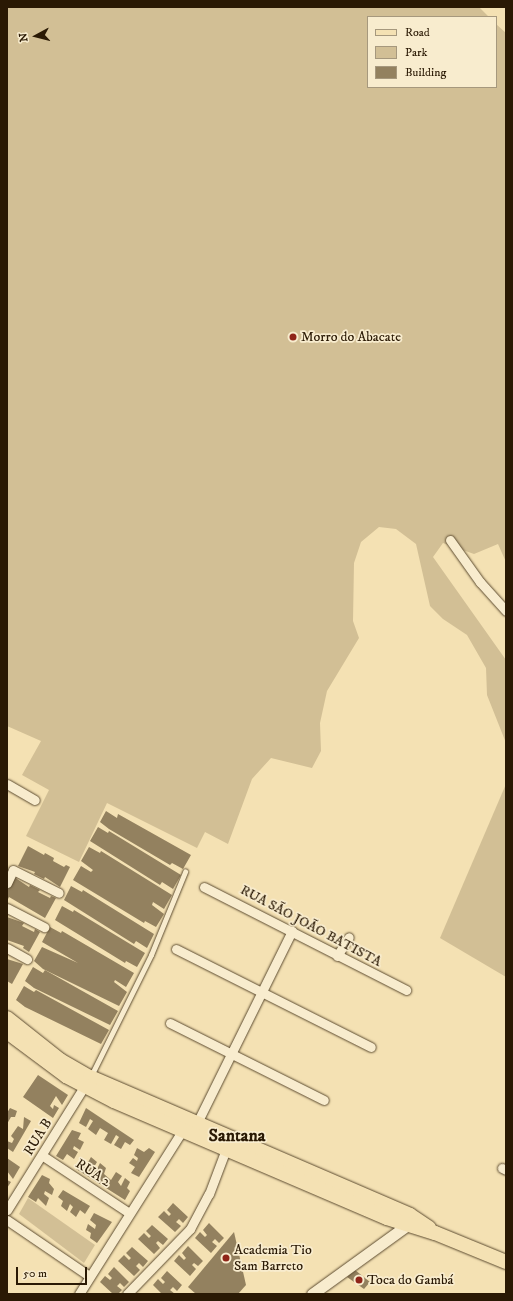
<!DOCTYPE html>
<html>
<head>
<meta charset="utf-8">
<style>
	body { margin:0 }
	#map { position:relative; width:513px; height:1301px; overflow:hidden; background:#f4e1b3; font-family:"IM FELL DW Pica",serif }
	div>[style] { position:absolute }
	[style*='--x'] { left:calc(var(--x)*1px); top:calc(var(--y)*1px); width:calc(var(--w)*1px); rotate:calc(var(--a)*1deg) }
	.green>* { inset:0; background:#d2bf95 }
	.building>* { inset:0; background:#93815f }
	.roads { filter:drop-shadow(0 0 1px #5c4b30) drop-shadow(0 0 1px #5c4b30) }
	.service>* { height:4.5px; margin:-2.25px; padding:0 2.25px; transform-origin:2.25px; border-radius:2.25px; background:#f8ecce }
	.minor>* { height:9px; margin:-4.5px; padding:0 4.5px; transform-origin:4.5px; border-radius:4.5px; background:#f8ecce }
	.tertiary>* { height:11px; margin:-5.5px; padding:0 5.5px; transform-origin:5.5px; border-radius:5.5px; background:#f8ecce }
	.primary>* { height:14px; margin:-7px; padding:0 7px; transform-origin:7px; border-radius:7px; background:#f4e1b3 }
	.dots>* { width:11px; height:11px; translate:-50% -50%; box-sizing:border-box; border:2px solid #f8ecce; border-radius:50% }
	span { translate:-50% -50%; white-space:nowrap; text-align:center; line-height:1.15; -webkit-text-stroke:3.5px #f8ecce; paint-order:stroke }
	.poi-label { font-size:14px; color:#2a1904 }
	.left { translate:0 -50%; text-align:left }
	.street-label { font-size:14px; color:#2a1904 }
	.district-label { font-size:18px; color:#2a1904; font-weight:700 }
	.frame { position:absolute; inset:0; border:8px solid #2a1904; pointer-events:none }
	.legend { position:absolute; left:367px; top:16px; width:130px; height:72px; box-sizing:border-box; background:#f8ecce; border:1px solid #a6987d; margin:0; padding:5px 7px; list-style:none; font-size:12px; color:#2a1904 }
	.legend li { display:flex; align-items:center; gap:8px; height:20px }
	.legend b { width:20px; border:1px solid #a6987d }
	.north { position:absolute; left:16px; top:16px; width:40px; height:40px; -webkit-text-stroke:3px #f8ecce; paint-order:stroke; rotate:263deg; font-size:11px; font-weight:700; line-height:16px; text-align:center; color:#2a1904 }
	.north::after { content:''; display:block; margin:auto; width:14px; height:18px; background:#2a1904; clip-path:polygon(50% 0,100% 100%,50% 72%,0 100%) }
	.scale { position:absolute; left:16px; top:1267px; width:71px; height:18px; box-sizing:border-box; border:2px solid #2a1904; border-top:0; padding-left:5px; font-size:12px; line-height:14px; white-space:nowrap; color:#2a1904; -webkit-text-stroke:3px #f8ecce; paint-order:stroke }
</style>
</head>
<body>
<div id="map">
	<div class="green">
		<i style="clip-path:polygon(7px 7px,479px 7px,489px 17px,368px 17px,368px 87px,496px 87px,496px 24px,506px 33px,506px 562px,498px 544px,474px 554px,443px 543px,433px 557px,506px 660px,506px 743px,487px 695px,486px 668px,467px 635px,443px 619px,430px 606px,416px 544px,396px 529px,379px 527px,361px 542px,354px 563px,353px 621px,359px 638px,327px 691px,320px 723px,321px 751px,312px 768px,271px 758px,252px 779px,228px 844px,205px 832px,197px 848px,107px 803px,79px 862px,26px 836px,49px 790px,22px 775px,41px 741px,7px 726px)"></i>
		<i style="clip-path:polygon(506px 784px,506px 977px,440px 938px)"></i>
		<i style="clip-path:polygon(28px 1198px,95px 1245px,84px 1263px,19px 1214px)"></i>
	</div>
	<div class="building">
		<i style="clip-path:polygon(106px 811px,117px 818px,118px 814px,191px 855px,183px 869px,172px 863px,170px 865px,109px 829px,100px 822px)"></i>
		<i style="clip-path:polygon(98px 827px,108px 833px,109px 831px,181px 875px,173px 889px,162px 882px,160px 885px,90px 841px)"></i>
		<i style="clip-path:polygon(28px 846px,44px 855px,45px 853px,54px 858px,53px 861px,64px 867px,66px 865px,70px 867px,60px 887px,45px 877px,44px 879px,34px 874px,35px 872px,18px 866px)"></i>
		<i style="clip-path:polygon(89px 847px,100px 853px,101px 851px,172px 895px,164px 909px,153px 902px,152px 905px,164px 914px,156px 927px,145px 921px,144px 923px,73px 880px,81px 866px,91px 872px,93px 870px,81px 861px)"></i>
		<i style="clip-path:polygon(14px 877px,29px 887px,30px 885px,40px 890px,38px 892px,50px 898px,51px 896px,56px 898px,45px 918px,9px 897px,7px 901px,7px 891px)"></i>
		<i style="clip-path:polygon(71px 886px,82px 892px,83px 890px,154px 934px,147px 948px,136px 941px,134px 944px,64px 900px)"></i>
		<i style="clip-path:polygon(62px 906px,73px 912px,74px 910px,145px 953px,137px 967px,126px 961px,125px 963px,55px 920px)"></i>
		<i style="clip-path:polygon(7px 917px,24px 923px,22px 926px,34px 932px,35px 929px,40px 932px,29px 952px,23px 948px,24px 946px,7px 940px)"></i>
		<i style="clip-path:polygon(50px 927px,61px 933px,62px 931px,134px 973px,126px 987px,115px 980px,114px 982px,127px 992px,119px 1006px,43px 969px,34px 961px,42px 947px,78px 963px,42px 942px)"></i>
		<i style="clip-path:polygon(7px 959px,23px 964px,12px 984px,7px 981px)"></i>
		<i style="clip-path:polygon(33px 967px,43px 973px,45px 970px,118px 1011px,110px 1025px,34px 988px,25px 981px)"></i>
		<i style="clip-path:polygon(24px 986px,34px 992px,36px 990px,109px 1030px,101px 1044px,25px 1007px,16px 1000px)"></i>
		<i style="clip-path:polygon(38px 1075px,68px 1095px,62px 1105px,56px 1096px,50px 1106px,53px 1109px,54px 1105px,59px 1108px,53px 1118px,23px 1097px)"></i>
		<i style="clip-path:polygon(10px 1108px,17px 1111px,15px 1117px,11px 1117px,7px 1124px,7px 1113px)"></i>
		<i style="clip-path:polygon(86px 1108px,134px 1140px,130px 1145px,125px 1142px,121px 1149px,114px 1145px,119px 1137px,116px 1135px,111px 1144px,104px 1140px,108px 1133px,100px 1128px,96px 1135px,88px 1129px,93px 1121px,90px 1119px,86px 1127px,79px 1123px)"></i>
		<i style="clip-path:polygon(24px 1117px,31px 1121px,13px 1152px,7px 1148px,7px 1141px,12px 1143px,14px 1139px,11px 1136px,18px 1126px,23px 1129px)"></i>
		<i style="clip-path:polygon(72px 1130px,81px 1133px,78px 1139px,84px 1142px,80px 1150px,74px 1146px,73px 1149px,78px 1152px,74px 1159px,67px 1154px,63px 1160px,56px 1156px)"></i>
		<i style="clip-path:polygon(137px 1148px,144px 1152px,149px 1148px,155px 1152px,139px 1177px,131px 1173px,135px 1167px,129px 1163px,133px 1158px,137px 1161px,138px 1158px,134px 1155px)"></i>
		<i style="clip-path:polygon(91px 1157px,97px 1162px,94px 1167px,97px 1169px,100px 1163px,106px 1168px,104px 1174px,111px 1180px,116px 1172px,122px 1176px,118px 1182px,121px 1186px,125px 1178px,130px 1182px,127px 1188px,130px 1191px,125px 1200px,76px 1169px,81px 1162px,87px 1164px)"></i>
		<i style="clip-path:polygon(7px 1158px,20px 1167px,13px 1179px,7px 1171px)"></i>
		<i style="clip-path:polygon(42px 1175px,50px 1179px,49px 1183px,54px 1189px,52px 1195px,45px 1191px,44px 1194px,49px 1198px,46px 1206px,38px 1198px,36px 1202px,28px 1197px)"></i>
		<i style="clip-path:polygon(7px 1180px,11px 1182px,7px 1188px)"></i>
		<i style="clip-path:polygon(63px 1190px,90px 1206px,85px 1214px,80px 1210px,76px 1217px,70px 1212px,73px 1207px,70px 1204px,67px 1211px,61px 1206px,63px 1201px,58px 1197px)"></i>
		<i style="clip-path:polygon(173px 1203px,188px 1217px,183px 1223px,179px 1219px,176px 1222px,181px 1226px,175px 1232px,158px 1217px,164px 1211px,169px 1216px,171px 1214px,167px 1210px)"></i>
		<i style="clip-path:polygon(94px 1213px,112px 1222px,97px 1243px,90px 1238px,91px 1233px,86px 1230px,88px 1224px,95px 1229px,96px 1225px,90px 1220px)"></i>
		<i style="clip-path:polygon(209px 1223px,224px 1238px,219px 1243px,215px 1239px,212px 1242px,217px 1246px,211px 1253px,195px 1238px,200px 1232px,205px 1237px,207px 1235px,203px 1230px)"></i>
		<i style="clip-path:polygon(152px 1225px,168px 1239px,163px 1245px,158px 1241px,156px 1243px,160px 1248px,154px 1254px,138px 1239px,144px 1233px,149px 1238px,151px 1236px,146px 1231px)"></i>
		<i style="clip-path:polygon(234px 1232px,246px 1285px,238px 1294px,196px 1294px,188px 1287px)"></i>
		<i style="clip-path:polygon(188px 1246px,203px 1261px,198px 1266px,194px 1263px,192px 1265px,196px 1269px,190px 1276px,174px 1261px,179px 1255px,184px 1260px,186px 1258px,182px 1253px)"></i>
		<i style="clip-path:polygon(132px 1247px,148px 1261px,143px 1267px,139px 1263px,136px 1266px,140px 1270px,134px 1276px,118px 1261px,124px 1255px,129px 1260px,131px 1258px,126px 1253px)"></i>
		<i style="clip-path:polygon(114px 1267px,129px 1282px,124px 1287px,120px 1283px,117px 1286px,122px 1290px,118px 1294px,113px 1294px,100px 1282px,105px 1276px,110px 1280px,112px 1278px,108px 1274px)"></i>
		<i style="clip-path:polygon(355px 1270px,370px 1282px,364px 1289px,347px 1277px)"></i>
		<i style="clip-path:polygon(167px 1271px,182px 1285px,177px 1291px,173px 1287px,170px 1290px,175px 1294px,162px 1294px,153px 1285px,158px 1279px,163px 1284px,165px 1282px,161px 1278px)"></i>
	</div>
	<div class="roads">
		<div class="service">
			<i style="--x:91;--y:1076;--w:135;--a:-63.6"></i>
			<i style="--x:151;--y:955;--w:90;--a:-67.7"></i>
		</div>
		<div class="minor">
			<i style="--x:450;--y:540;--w:52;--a:54.5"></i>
			<i style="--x:480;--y:582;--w:39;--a:48"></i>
			<i style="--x:7;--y:784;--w:32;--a:30"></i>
			<i style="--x:7;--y:883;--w:14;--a:-65"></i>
			<i style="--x:13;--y:870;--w:51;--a:26.6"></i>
			<i style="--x:204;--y:887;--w:227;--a:27"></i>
			<i style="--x:7;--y:908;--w:42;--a:27.2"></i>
			<i style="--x:7;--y:948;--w:23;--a:29"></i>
			<i style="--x:176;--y:949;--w:218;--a:26.7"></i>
			<i style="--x:337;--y:956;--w:22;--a:-58"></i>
			<i style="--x:170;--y:1023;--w:172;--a:26.6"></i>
			<i style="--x:195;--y:1127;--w:219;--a:-63.7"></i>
			<i style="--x:43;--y:1156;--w:103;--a:33.5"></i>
			<i style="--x:502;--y:1168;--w:4;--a:27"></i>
			<i style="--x:7;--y:1210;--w:151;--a:-58"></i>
			<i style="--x:7;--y:1220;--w:99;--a:34.3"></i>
			<i style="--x:79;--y:1294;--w:193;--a:-57.7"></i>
			<i style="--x:127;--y:1294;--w:91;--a:-45.9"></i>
			<i style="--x:190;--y:1229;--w:40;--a:-62"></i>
			<i style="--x:209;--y:1194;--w:48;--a:-69.3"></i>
		</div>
		<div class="tertiary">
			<i style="--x:312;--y:1294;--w:116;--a:-35.9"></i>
			<i style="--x:406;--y:1226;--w:8;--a:-67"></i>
		</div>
		<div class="primary">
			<i style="--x:7;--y:1018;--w:68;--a:38.4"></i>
			<i style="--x:60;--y:1060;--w:34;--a:30"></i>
			<i style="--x:90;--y:1077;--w:348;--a:23.3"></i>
			<i style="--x:410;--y:1215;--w:23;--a:34"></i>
			<i style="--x:7;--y:1032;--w:74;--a:36.7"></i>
			<i style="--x:66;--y:1076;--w:54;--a:27.5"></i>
			<i style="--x:114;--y:1101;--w:297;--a:23.2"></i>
			<i style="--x:387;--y:1218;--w:50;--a:17.4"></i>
			<i style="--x:435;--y:1233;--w:77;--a:22.2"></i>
		</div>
	</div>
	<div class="dots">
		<i style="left:293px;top:337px;background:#8f2418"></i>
		<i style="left:226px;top:1258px;background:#8f2418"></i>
		<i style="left:359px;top:1280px;background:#8f2418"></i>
	</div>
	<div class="poi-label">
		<span class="left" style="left:301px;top:337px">Morro do Abacate</span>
		<span class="left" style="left:234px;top:1258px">Academia Tio<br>Sam Barreto</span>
		<span class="left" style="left:367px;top:1280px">Toca do Gambá</span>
	</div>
	<div class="street-label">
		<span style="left:311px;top:926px;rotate:28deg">RUA SÃO JOÃO BATISTA</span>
		<span style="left:38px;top:1137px;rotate:-58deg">RUA B</span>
		<span style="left:93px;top:1173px;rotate:33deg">RUA 2</span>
	</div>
	<div class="district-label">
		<span style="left:237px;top:1136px">Santana</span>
	</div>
	<div class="frame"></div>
	<ul class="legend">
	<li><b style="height:5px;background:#f4e1b3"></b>Road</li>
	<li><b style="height:11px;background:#d2bf95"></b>Park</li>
	<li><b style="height:11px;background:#93815f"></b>Building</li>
	</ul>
	<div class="north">N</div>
	<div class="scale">50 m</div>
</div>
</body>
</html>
